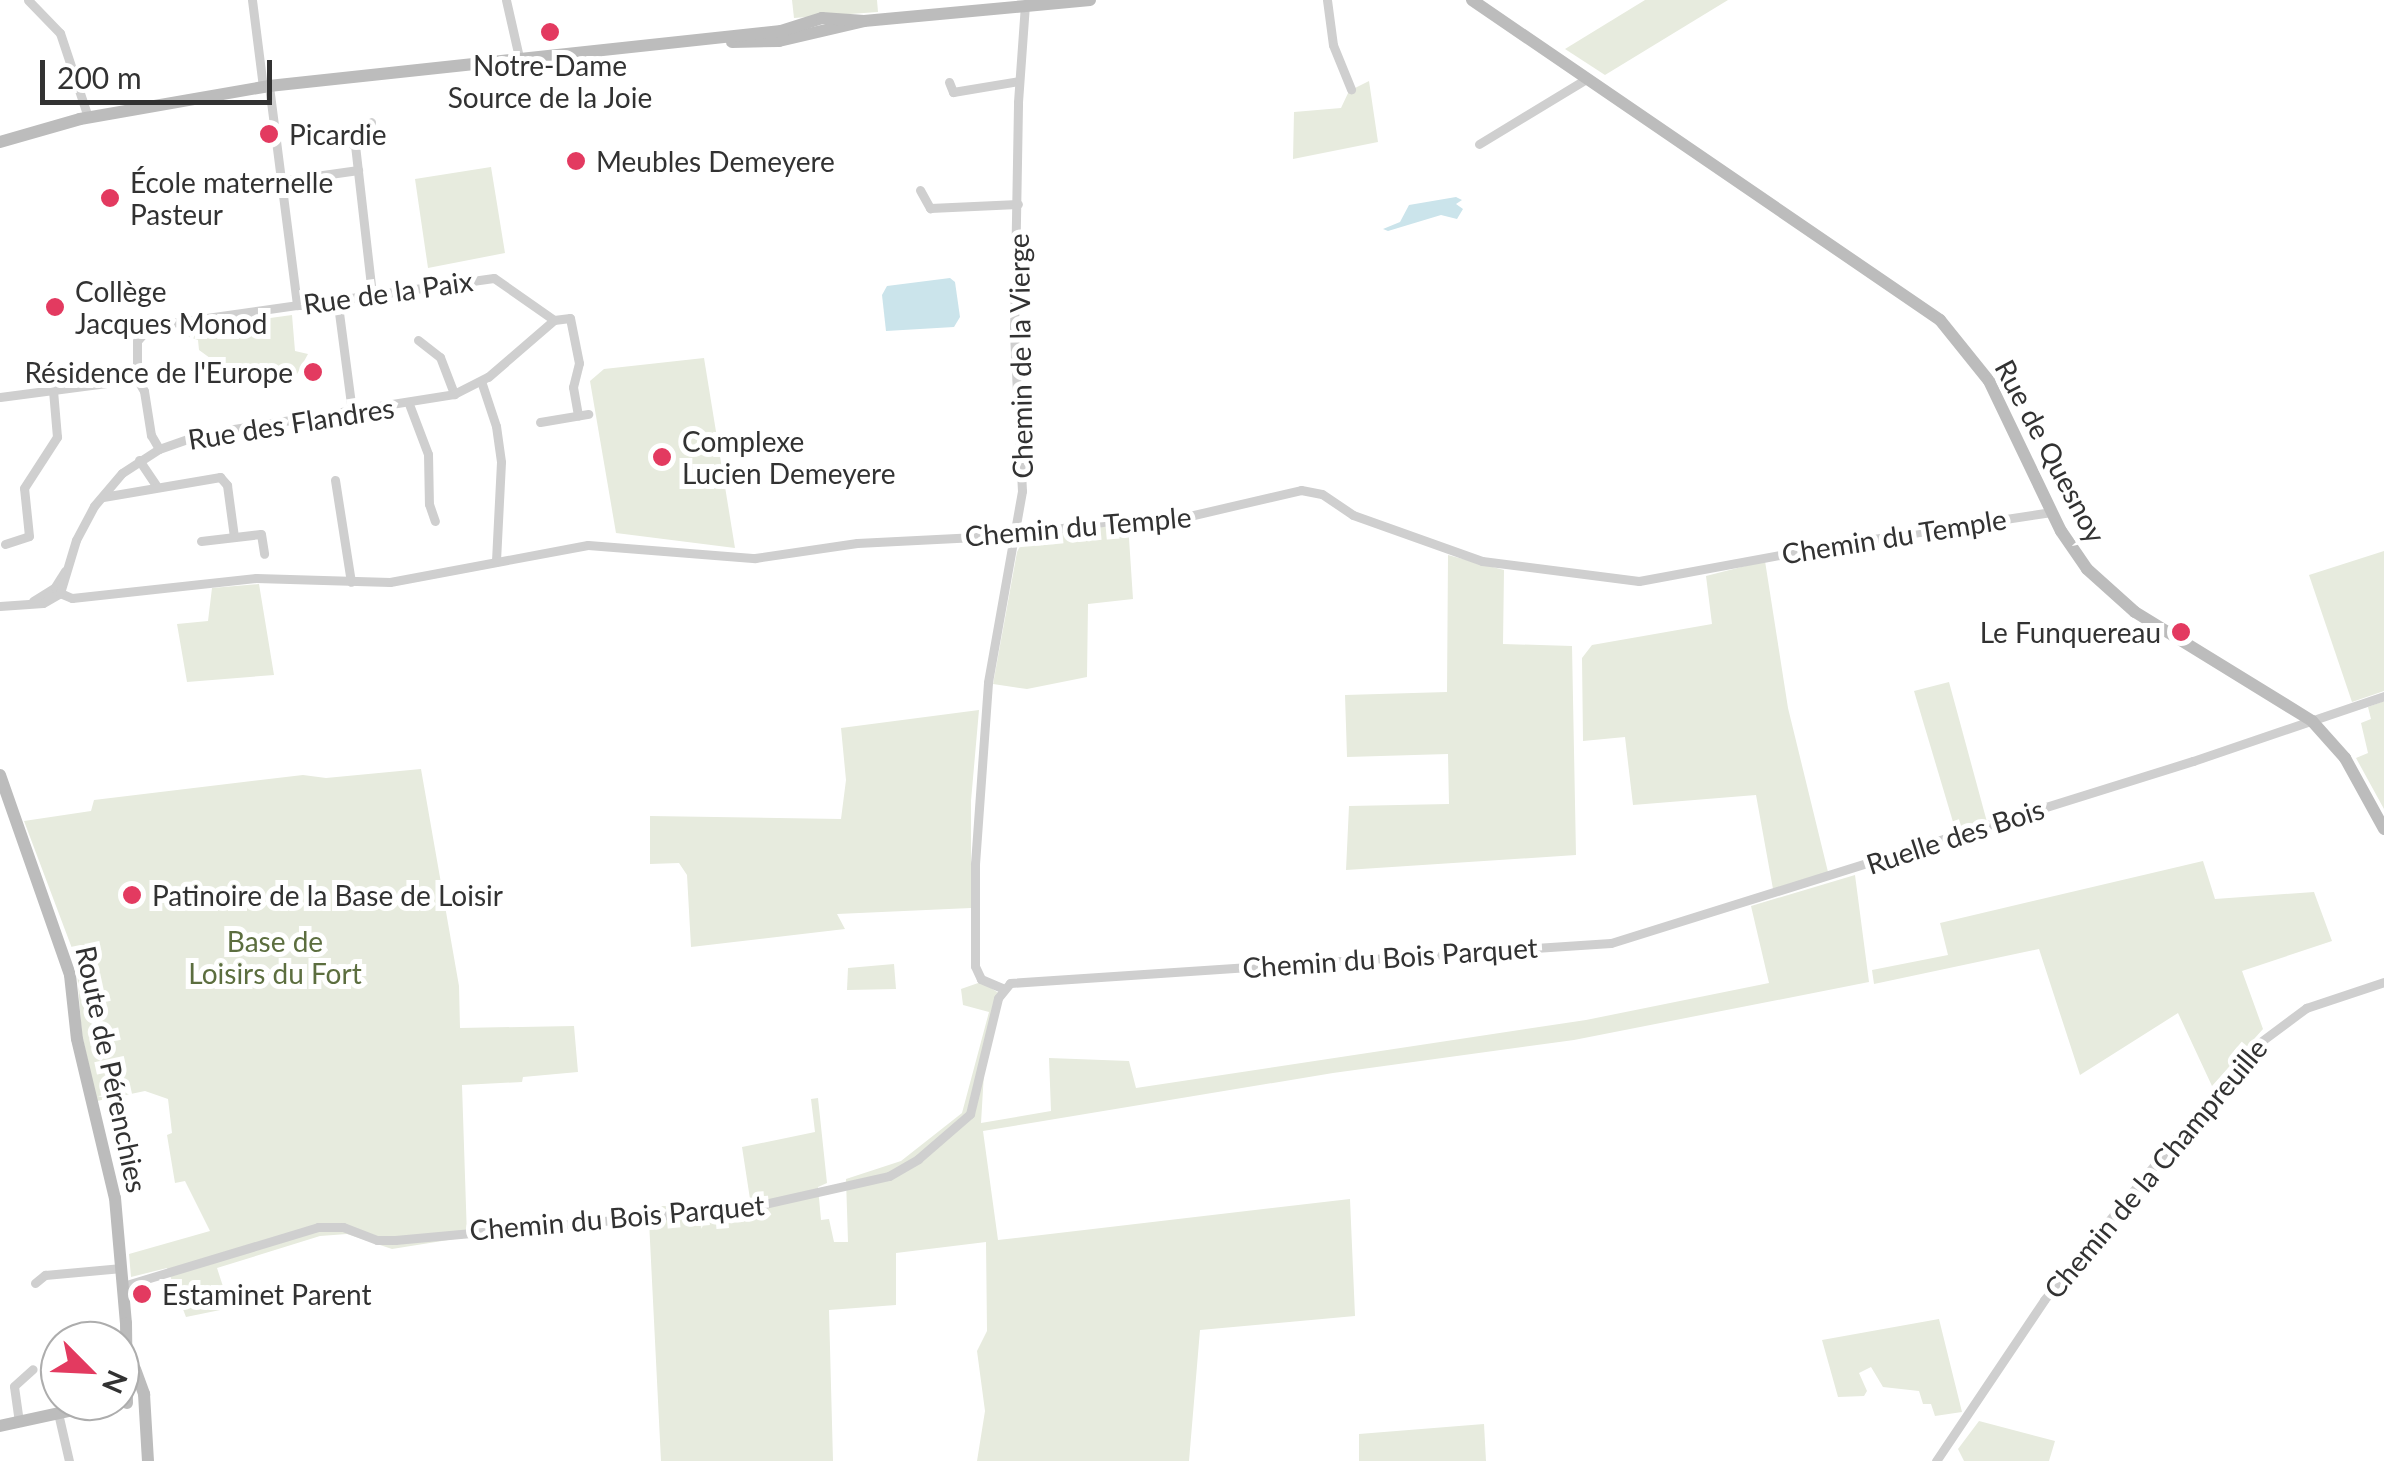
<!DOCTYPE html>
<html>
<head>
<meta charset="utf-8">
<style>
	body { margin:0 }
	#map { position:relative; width:2384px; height:1461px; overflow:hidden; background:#fff; font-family:Lato,sans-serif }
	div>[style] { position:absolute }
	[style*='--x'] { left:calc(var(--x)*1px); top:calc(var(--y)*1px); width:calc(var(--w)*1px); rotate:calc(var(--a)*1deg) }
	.green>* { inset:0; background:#e7ebde }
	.water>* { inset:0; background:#cbe4eb }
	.street>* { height:9px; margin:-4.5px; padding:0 4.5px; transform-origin:4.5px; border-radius:4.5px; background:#cfcfcf }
	.secondary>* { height:12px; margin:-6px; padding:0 6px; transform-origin:6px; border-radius:6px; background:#bcbcbc }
	.dots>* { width:28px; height:28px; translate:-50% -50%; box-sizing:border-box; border:5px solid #fff; border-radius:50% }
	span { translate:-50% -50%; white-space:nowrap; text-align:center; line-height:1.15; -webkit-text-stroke:10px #fff; paint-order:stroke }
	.poi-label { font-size:28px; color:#323232 }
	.left { translate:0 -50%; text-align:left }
	.right { translate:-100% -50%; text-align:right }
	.street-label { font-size:28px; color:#323232 }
	.park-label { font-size:28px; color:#5c6e3f }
	.north { position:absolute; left:40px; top:1321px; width:100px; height:100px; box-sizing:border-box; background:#fff; border:2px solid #adadad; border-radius:50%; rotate:114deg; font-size:28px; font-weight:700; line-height:40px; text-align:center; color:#323232 }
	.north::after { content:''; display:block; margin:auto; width:35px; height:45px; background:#e33a60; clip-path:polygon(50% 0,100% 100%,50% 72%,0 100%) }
	.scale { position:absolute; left:40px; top:60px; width:232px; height:45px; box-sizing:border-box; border:5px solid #323232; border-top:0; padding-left:12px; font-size:30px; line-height:35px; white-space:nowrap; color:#323232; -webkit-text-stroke:8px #fff; paint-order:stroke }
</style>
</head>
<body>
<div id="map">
	<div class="green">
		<i style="clip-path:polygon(792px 0,877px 0,878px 12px,794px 18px)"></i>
		<i style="clip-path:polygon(1645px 0,1728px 0,1605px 75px,1565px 49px)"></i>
		<i style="clip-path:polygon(1369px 81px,1378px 142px,1293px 159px,1294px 112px,1341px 108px,1349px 91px)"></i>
		<i style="clip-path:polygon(491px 167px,505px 253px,428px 268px,415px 179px)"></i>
		<i style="clip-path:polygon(292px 315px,295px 351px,308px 354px,291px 385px,278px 371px,268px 373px,264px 383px,253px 385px,246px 376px,236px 377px,199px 350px,198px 340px,186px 336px,186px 331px,258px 320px,263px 325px,263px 319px)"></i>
		<i style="clip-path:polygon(704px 358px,735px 548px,616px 533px,590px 381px,604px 369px)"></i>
		<i style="clip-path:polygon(1128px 523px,1133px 599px,1088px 604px,1087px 677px,1027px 689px,993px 684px,1017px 552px,1024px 539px)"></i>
		<i style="clip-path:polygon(2384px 551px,2384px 691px,2352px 702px,2309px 575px)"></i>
		<i style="clip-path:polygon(1448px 555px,1504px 570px,1503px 644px,1572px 646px,1576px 855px,1346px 870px,1349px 806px,1449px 804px,1448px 754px,1347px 757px,1345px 695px,1447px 692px)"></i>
		<i style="clip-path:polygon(1765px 561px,1788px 708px,1828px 872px,1773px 889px,1756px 795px,1633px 805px,1625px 737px,1583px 741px,1582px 658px,1592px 645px,1712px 624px,1706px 576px)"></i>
		<i style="clip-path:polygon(259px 584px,274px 675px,187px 682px,177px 624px,208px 621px,212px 588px)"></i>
		<i style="clip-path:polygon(1949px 682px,1987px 822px,1956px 832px,1914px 691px)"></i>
		<i style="clip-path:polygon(2384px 701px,2384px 809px,2356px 758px,2368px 753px,2361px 723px,2371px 719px,2368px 707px)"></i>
		<i style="clip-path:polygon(979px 710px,971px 801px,971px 908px,837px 914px,845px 929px,691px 947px,687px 875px,679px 863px,650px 864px,650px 816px,841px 819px,846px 780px,841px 728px)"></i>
		<i style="clip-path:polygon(421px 769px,459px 986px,460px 1028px,574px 1026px,578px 1072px,523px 1077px,522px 1082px,462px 1085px,467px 1237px,392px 1249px,347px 1234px,320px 1236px,217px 1268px,230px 1308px,186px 1317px,167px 1268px,131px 1277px,129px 1254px,210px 1231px,185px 1181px,175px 1183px,167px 1135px,172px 1133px,168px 1099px,145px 1091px,97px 1101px,82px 1035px,76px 959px,24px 821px,91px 811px,94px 800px,303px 775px,326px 778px)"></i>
		<i style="clip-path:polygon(2203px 861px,2215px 899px,2314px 892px,2332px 941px,2242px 971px,2263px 1029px,2212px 1086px,2178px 1013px,2080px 1075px,2039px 949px,1874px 984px,1872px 970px,1948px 955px,1940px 923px)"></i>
		<i style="clip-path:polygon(1855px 875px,1869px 982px,1574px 1040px,1333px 1073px,983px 1131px,998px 1240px,1350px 1199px,1355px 1316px,1200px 1330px,1189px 1461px,977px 1461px,985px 1411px,977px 1351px,987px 1331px,986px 1242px,896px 1253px,896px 1305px,829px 1310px,833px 1461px,661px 1461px,649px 1221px,661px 1217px,661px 1206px,699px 1206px,700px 1215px,752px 1212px,742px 1147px,815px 1132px,811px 1099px,818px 1098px,827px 1183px,818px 1187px,821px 1220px,829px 1219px,834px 1242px,848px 1242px,846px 1179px,901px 1161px,962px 1113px,989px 1012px,963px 1005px,961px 989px,981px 982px,1002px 995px,985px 1056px,981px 1123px,1051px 1111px,1049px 1058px,1129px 1061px,1136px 1088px,1586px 1020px,1769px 983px,1751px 906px)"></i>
		<i style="clip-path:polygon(894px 964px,896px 989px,847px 990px,848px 968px)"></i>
		<i style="clip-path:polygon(1939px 1319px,1962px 1412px,1935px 1416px,1931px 1404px,1923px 1404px,1919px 1391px,1883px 1387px,1871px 1367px,1859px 1373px,1867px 1391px,1864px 1396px,1838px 1397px,1822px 1340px)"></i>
		<i style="clip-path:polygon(1979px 1421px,2055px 1441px,2049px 1461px,1964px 1461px,1958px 1449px)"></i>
		<i style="clip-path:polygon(1484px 1424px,1486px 1461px,1359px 1461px,1359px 1434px)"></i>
	</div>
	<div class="water">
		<i style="clip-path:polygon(1456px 197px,1462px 200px,1456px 204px,1463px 209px,1457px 219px,1441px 215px,1388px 231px,1383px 229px,1400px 222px,1409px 205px)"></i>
		<i style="clip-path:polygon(950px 278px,955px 282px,960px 317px,954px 327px,886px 331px,882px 295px,887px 286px)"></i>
	</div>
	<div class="street">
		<i style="--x:28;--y:0;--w:46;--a:45.9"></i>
		<i style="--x:60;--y:33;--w:89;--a:71.6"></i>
		<i style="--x:252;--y:0;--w:88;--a:82.8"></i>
		<i style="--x:506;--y:0;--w:58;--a:77.2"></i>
		<i style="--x:1327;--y:0;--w:45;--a:82.4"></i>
		<i style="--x:1333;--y:45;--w:48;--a:67.8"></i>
		<i style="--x:949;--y:82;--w:11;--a:68"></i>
		<i style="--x:953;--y:92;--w:67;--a:-9.5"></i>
		<i style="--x:269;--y:86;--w:221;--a:82.7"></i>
		<i style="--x:342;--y:140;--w:14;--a:21"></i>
		<i style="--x:355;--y:145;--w:28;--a:-55"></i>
		<i style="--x:1479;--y:144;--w:127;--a:-31.2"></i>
		<i style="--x:355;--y:145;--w:151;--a:83.5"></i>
		<i style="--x:280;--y:181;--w:79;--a:-8"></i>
		<i style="--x:920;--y:190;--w:21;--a:61"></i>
		<i style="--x:930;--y:208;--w:88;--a:-2.6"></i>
		<i style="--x:338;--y:305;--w:108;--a:82.5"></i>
		<i style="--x:418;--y:340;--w:28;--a:38"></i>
		<i style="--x:440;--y:357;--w:40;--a:69"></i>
		<i style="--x:137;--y:379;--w:38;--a:-90"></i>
		<i style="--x:137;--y:341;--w:20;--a:-49"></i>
		<i style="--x:150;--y:326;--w:148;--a:-8.1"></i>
		<i style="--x:297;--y:305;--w:41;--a:0"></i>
		<i style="--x:338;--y:305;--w:15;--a:-28"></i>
		<i style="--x:351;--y:298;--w:144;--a:-8"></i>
		<i style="--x:494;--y:278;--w:73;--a:35"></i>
		<i style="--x:554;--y:320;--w:16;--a:-7"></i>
		<i style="--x:570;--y:318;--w:46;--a:78.7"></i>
		<i style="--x:579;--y:363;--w:25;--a:104"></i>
		<i style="--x:573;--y:387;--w:29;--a:80"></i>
		<i style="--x:137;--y:379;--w:14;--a:60"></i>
		<i style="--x:144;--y:391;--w:45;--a:81"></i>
		<i style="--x:151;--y:435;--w:16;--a:60"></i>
		<i style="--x:481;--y:381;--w:47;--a:71.6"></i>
		<i style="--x:496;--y:426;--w:36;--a:82"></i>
		<i style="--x:501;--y:462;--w:100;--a:92.9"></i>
		<i style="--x:0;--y:397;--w:138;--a:-7.5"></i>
		<i style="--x:409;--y:404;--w:53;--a:69.2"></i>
		<i style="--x:428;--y:454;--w:50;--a:88.9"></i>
		<i style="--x:429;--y:504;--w:18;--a:71"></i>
		<i style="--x:540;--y:422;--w:49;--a:-9.5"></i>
		<i style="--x:139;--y:460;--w:30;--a:56"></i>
		<i style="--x:335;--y:480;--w:103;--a:81.1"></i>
		<i style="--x:103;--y:497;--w:119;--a:-9.7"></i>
		<i style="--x:220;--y:477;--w:11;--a:49"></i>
		<i style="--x:227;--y:485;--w:52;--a:82.3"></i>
		<i style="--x:201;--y:541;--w:60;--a:-6.7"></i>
		<i style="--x:261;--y:534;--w:20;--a:81"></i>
		<i style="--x:5;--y:544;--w:25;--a:-18"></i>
		<i style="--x:29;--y:536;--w:48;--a:-95.9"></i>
		<i style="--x:24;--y:488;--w:61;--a:-57.1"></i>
		<i style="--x:57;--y:437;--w:47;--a:-94.9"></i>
		<i style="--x:60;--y:593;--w:13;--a:23"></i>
		<i style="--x:72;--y:598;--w:185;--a:-6.2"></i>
		<i style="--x:256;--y:578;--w:134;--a:1.7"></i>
		<i style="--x:390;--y:582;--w:201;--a:-10.6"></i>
		<i style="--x:588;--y:545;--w:168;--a:4.5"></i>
		<i style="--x:755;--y:558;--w:103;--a:-8.4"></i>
		<i style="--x:857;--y:543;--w:159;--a:-2.9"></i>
		<i style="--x:1016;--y:535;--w:101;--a:-8.5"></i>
		<i style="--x:1116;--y:520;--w:69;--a:-2.5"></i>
		<i style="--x:1185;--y:517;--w:119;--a:-13.1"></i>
		<i style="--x:1301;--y:490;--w:21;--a:11"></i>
		<i style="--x:1322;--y:494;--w:37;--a:34"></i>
		<i style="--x:1353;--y:515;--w:137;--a:19.6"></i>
		<i style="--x:1482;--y:561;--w:158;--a:7.3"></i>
		<i style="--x:1639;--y:581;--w:191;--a:-10.5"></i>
		<i style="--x:1827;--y:546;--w:227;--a:-8.6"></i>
		<i style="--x:33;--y:601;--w:26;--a:-32"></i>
		<i style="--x:55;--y:587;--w:19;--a:-58"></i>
		<i style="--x:0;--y:606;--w:43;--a:-4"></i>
		<i style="--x:43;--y:603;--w:20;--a:-30"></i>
		<i style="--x:60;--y:593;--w:55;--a:-73.2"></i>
		<i style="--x:76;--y:540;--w:38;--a:-62"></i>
		<i style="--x:94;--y:506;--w:43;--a:-49.7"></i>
		<i style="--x:122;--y:473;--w:44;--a:-33"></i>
		<i style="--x:159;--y:449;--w:46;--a:-19.2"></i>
		<i style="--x:202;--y:434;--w:255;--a:-9"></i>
		<i style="--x:454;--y:394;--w:38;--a:-27"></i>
		<i style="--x:488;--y:377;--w:87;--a:-40.8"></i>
		<i style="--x:1002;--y:988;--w:23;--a:-157"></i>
		<i style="--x:981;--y:979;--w:14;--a:-115"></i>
		<i style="--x:975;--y:966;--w:102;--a:-90"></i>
		<i style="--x:975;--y:864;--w:182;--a:-85.9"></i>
		<i style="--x:988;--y:682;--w:194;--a:-79.9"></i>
		<i style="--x:1022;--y:491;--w:157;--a:-92.9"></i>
		<i style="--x:1014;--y:334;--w:232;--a:-89"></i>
		<i style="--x:1018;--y:102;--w:98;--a:-85.9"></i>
		<i style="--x:35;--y:1283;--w:13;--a:-39"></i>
		<i style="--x:45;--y:1275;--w:77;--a:-5.2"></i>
		<i style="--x:123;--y:1286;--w:204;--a:-16.8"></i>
		<i style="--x:318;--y:1227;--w:25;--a:0"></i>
		<i style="--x:343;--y:1227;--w:36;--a:21"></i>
		<i style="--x:377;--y:1240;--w:18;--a:0"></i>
		<i style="--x:395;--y:1240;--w:352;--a:-5.2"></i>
		<i style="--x:746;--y:1208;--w:147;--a:-12.6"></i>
		<i style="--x:889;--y:1176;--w:34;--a:-30"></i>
		<i style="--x:918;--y:1159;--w:69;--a:-40.9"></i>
		<i style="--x:970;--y:1114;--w:119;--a:-76.4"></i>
		<i style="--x:998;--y:998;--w:19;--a:-51"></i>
		<i style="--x:1010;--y:983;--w:602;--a:-3.81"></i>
		<i style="--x:1611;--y:943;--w:610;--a:-17.37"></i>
		<i style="--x:2193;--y:761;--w:202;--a:-18.8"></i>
		<i style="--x:58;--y:1413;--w:49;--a:77.1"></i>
		<i style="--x:19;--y:1422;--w:36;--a:-98"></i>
		<i style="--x:14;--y:1386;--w:25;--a:-42"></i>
		<i style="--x:1936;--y:1461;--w:194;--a:-56.1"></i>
		<i style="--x:2044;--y:1300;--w:320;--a:-50.7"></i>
		<i style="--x:2247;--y:1052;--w:74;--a:-36.7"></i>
		<i style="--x:2306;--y:1008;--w:82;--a:-18.4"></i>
	</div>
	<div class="secondary">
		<i style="--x:1472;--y:0;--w:567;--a:34.36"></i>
		<i style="--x:1940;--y:320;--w:78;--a:51.2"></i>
		<i style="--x:1989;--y:381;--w:166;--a:64.4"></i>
		<i style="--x:2061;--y:531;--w:46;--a:55.6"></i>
		<i style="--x:2087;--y:569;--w:64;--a:41.9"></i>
		<i style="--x:2135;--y:612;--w:208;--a:31.6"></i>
		<i style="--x:2312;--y:721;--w:50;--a:48.3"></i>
		<i style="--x:2345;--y:758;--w:81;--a:61.2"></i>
		<i style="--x:732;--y:42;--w:47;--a:-1.2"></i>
		<i style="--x:779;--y:41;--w:87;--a:-13.2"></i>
		<i style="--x:864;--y:21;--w:227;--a:-5.3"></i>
		<i style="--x:0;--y:142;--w:83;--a:-16"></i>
		<i style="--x:80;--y:119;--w:192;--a:-9.9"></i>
		<i style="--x:269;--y:86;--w:515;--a:-6.13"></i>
		<i style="--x:781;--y:31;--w:43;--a:-17.6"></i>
		<i style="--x:822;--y:18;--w:42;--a:4.1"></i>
		<i style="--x:0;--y:775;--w:212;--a:70.7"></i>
		<i style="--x:70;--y:975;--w:64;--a:83.8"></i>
		<i style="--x:77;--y:1039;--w:163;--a:76.6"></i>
		<i style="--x:115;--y:1198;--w:125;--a:85"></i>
		<i style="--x:126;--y:1323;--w:80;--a:89.3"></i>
		<i style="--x:135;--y:1369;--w:27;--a:70"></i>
		<i style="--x:144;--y:1394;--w:67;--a:86.6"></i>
		<i style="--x:0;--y:1426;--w:118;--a:-12.3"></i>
	</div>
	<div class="dots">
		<i style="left:550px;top:32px;background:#e33a60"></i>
		<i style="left:269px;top:134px;background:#e33a60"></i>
		<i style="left:576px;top:161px;background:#e33a60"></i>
		<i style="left:110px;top:198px;background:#e33a60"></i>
		<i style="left:55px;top:307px;background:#e33a60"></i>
		<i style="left:313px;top:372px;background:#e33a60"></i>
		<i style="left:662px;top:457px;background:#e33a60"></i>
		<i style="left:2181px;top:632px;background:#e33a60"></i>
		<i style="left:132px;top:895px;background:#e33a60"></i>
		<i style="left:142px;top:1294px;background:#e33a60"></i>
	</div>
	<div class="poi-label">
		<span style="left:550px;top:81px">Notre-Dame<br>Source de la Joie</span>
		<span class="left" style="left:289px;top:134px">Picardie</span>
		<span class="left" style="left:596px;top:161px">Meubles Demeyere</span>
		<span class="left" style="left:130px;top:198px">École maternelle<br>Pasteur</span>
		<span class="left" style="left:75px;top:307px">Collège<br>Jacques Monod</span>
		<span class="right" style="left:293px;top:372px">Résidence de l'Europe</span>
		<span class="left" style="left:682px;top:457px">Complexe<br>Lucien Demeyere</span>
		<span class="right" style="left:2161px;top:632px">Le Funquereau</span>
		<span class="left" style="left:152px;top:895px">Patinoire de la Base de Loisir</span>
		<span class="left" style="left:162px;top:1294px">Estaminet Parent</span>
	</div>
	<div class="street-label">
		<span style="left:388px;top:292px;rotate:-8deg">Rue de la Paix</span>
		<span style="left:1020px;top:356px;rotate:-91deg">Chemin de la Vierge</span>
		<span style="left:291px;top:423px;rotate:-9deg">Rue des Flandres</span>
		<span style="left:2051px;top:451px;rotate:62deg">Rue de Quesnoy</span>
		<span style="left:1078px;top:526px;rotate:-5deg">Chemin du Temple</span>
		<span style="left:1894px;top:536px;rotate:-9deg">Chemin du Temple</span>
		<span style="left:1955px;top:836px;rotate:-18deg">Ruelle des Bois</span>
		<span style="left:1390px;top:957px;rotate:-4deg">Chemin du Bois Parquet</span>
		<span style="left:112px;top:1069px;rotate:78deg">Route de Pérenchies</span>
		<span style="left:2155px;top:1168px;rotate:-50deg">Chemin de la Champreuille</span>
		<span style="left:617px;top:1217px;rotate:-5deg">Chemin du Bois Parquet</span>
	</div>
	<div class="park-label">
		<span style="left:275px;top:957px">Base de<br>Loisirs du Fort</span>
	</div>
	<div class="north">N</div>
	<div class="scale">200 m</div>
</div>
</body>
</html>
